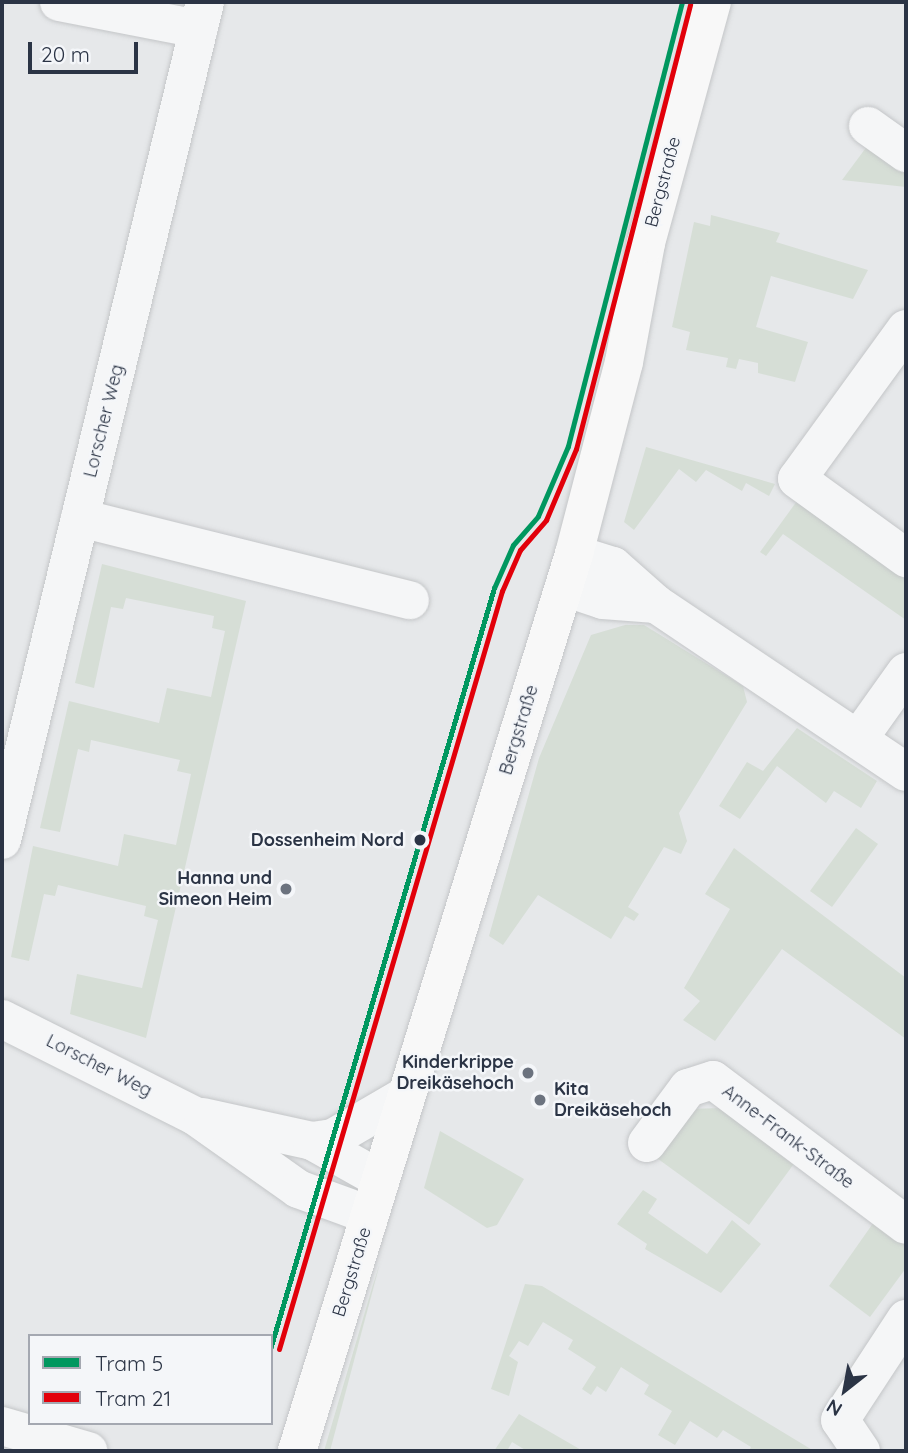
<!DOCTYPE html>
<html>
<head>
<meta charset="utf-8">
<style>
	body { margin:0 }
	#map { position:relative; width:908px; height:1453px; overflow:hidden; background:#e6e8ea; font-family:Quicksand,sans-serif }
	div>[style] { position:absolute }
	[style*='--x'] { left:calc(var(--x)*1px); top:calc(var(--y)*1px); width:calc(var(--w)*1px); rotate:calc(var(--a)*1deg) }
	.green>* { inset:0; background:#d6ded6 }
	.roads { filter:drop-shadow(0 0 2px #c4c6c8) drop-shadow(0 0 2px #c4c6c8) }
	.minor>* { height:38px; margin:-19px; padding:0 19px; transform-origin:19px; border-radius:19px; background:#f5f6f7 }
	.major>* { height:38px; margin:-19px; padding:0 19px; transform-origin:19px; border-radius:19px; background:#f8f8f8 }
	.tram-1>* { height:5px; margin:-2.5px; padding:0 2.5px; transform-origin:2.5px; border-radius:2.5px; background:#00975f }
	.tram-2>* { height:5px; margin:-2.5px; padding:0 2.5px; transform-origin:2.5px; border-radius:2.5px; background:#e2000a }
	.dots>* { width:19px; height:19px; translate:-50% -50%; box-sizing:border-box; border:4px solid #f4f6f9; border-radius:50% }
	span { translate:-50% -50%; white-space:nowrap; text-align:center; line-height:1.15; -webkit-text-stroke:5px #f4f6f9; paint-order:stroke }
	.street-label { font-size:18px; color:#2b3445 }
	.stop-label { font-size:18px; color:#2b3445; font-weight:700 }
	.right { translate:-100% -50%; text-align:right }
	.poi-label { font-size:18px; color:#2b3445; font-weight:700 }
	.left { translate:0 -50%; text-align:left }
	.frame { position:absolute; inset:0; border:4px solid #2b3445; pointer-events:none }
	.legend { position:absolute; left:28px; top:1334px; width:245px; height:91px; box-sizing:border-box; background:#f4f6f9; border:2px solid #a4a8b1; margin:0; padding:9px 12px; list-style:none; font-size:21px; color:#2b3445 }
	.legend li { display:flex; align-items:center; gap:14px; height:35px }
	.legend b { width:35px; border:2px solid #a4a8b1 }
	.north { position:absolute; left:810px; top:1355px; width:70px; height:70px; -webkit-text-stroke:5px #f4f6f9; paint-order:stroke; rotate:211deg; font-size:19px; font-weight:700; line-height:28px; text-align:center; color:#2b3445 }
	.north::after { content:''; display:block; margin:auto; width:24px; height:32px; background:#2b3445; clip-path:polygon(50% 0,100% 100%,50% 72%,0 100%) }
	.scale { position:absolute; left:28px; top:42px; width:110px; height:32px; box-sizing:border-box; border:4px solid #2b3445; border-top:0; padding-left:9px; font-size:21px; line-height:24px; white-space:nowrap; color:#2b3445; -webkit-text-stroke:5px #f4f6f9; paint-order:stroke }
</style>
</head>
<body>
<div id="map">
	<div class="green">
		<i style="clip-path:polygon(871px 141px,906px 167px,906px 187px,842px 180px)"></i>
		<i style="clip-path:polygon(711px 215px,780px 233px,776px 242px,868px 270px,853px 299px,771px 276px,756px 327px,808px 342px,795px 382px,758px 373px,758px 363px,739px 359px,736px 369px,726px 367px,728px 358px,686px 350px,690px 332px,672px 327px,694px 222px,710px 226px)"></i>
		<i style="clip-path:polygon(646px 447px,775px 484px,769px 496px,746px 483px,742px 491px,706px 470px,696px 482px,679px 469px,634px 530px,624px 522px)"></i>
		<i style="clip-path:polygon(797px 501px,906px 580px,906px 620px,783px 534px,766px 556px,760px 552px)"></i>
		<i style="clip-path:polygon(102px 564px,246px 601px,146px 1038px,70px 1014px,77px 974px,142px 988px,158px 920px,144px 916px,146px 906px,58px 885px,55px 896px,44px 894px,29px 961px,11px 957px,33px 846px,118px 866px,124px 834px,176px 845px,191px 774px,177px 771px,180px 760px,91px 740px,89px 752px,78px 749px,60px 832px,40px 828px,69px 701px,159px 723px,167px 688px,211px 697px,225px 631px,212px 628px,214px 616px,126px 598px,123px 609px,111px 607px,94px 688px,75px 683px)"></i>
		<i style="clip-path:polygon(625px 625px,644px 625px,743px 686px,747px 702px,679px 813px,687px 841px,681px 854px,664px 847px,628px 907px,639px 914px,634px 921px,625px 916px,611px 939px,538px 895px,503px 945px,489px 936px,539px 758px,591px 635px)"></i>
		<i style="clip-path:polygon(797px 728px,877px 781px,861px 808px,834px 791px,826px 803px,777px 766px,740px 819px,719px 806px,747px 762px,763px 771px)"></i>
		<i style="clip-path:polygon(856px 828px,878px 844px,832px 907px,810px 891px)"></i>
		<i style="clip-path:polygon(734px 848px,906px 978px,906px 1039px,782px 949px,715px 1041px,683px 1020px,700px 1001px,684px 988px,730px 909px,705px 894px)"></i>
		<i style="clip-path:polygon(722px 1108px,796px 1161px,749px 1225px,654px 1156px,688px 1109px)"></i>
		<i style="clip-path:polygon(440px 1131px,524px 1179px,497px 1225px,487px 1228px,424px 1188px)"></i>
		<i style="clip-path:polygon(643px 1190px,657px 1199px,648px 1213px,707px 1254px,732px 1220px,761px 1244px,721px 1293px,645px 1249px,647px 1244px,617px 1224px)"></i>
		<i style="clip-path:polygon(876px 1219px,906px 1241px,906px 1268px,870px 1317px,829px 1286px)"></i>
		<i style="clip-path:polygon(380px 1263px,330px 1451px,324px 1451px,372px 1288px)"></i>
		<i style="clip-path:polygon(525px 1284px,542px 1286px,814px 1451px,749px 1451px,751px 1447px,723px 1430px,717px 1438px,690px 1421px,675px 1445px,658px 1435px,672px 1411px,644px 1394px,649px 1385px,621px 1367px,606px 1392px,597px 1386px,591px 1395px,582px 1389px,596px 1367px,568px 1349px,573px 1340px,543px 1322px,528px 1346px,519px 1341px,509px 1356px,518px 1362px,509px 1396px,491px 1389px)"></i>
		<i style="clip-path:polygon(519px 1414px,583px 1451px,527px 1451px,512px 1442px,507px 1451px,494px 1451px)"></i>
	</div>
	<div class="roads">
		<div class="minor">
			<i style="--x:59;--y:2;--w:142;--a:11"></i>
			<i style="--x:868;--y:126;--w:47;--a:35.4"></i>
			<i style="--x:906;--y:329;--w:185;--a:126"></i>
			<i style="--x:797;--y:479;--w:135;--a:35.9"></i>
			<i style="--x:80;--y:518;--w:340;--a:14"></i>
			<i style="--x:574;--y:554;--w:41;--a:17.1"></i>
			<i style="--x:613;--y:566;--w:57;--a:41.5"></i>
			<i style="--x:656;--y:604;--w:301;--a:33.9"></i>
			<i style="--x:564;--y:587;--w:41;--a:18.4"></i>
			<i style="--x:603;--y:600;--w:53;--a:4.3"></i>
			<i style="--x:859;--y:738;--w:81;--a:-54.5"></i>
			<i style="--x:2;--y:840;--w:862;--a:-76.38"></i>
			<i style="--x:2;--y:1019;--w:216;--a:26.7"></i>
			<i style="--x:195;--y:1116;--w:126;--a:35.3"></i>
			<i style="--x:298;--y:1189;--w:76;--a:20.1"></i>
			<i style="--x:203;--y:1117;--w:112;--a:12.4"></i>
			<i style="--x:312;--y:1141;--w:78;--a:29.2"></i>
			<i style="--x:312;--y:1141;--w:21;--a:-8"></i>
			<i style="--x:333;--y:1138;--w:83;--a:-30.3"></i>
			<i style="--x:647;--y:1143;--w:69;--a:-53.3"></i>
			<i style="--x:688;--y:1088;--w:26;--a:-18"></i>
			<i style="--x:713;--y:1080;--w:241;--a:36.9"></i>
			<i style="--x:2;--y:1426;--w:90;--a:16.2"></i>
			<i style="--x:861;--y:1451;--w:37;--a:-124"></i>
			<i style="--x:840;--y:1420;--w:121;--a:-56.8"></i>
		</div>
		<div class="major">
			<i style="--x:297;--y:1451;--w:939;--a:-72.84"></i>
			<i style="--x:574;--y:554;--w:198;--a:-75.4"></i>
			<i style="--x:624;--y:362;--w:121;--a:-79.5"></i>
			<i style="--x:646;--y:243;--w:250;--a:-74.7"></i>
		</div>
	</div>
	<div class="tram-1">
		<i style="--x:271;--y:1346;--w:790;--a:-73.61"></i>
		<i style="--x:494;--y:588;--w:47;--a:-66.2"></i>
		<i style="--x:513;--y:545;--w:38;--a:-49"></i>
		<i style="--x:538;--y:516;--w:76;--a:-66.8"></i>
		<i style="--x:568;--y:446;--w:458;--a:-75.6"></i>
	</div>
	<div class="tram-2">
		<i style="--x:279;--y:1349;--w:790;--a:-73.61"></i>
		<i style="--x:502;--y:591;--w:45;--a:-66.3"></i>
		<i style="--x:520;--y:550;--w:40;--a:-49"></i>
		<i style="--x:546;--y:520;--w:77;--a:-67.1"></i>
		<i style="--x:576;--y:449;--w:459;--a:-75.6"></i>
	</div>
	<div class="dots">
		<i style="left:420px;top:840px;background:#2b3445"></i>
		<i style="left:286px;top:889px;background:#6c737f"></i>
		<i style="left:528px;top:1073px;background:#6c737f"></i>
		<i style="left:540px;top:1100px;background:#6c737f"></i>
	</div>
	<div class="street-label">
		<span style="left:663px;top:182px;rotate:-75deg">Bergstraße</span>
		<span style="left:104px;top:421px;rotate:-76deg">Lorscher Weg</span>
		<span style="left:519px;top:730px;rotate:-73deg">Bergstraße</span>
		<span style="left:99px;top:1066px;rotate:27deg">Lorscher Weg</span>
		<span style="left:788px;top:1137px;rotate:37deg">Anne-Frank-Straße</span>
		<span style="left:352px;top:1272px;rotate:-73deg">Bergstraße</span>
	</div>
	<div class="stop-label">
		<span class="right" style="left:404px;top:840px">Dossenheim Nord</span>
	</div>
	<div class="poi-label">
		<span class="right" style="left:272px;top:889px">Hanna und<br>Simeon Heim</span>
		<span class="right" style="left:514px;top:1073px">Kinderkrippe<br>Dreikäsehoch</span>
		<span class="left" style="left:554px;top:1100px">Kita<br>Dreikäsehoch</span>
	</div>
	<div class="frame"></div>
	<ul class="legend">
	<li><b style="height:9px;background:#00975f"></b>Tram 5</li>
	<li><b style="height:9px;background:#e2000a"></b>Tram 21</li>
	</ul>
	<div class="north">N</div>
	<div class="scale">20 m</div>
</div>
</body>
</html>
